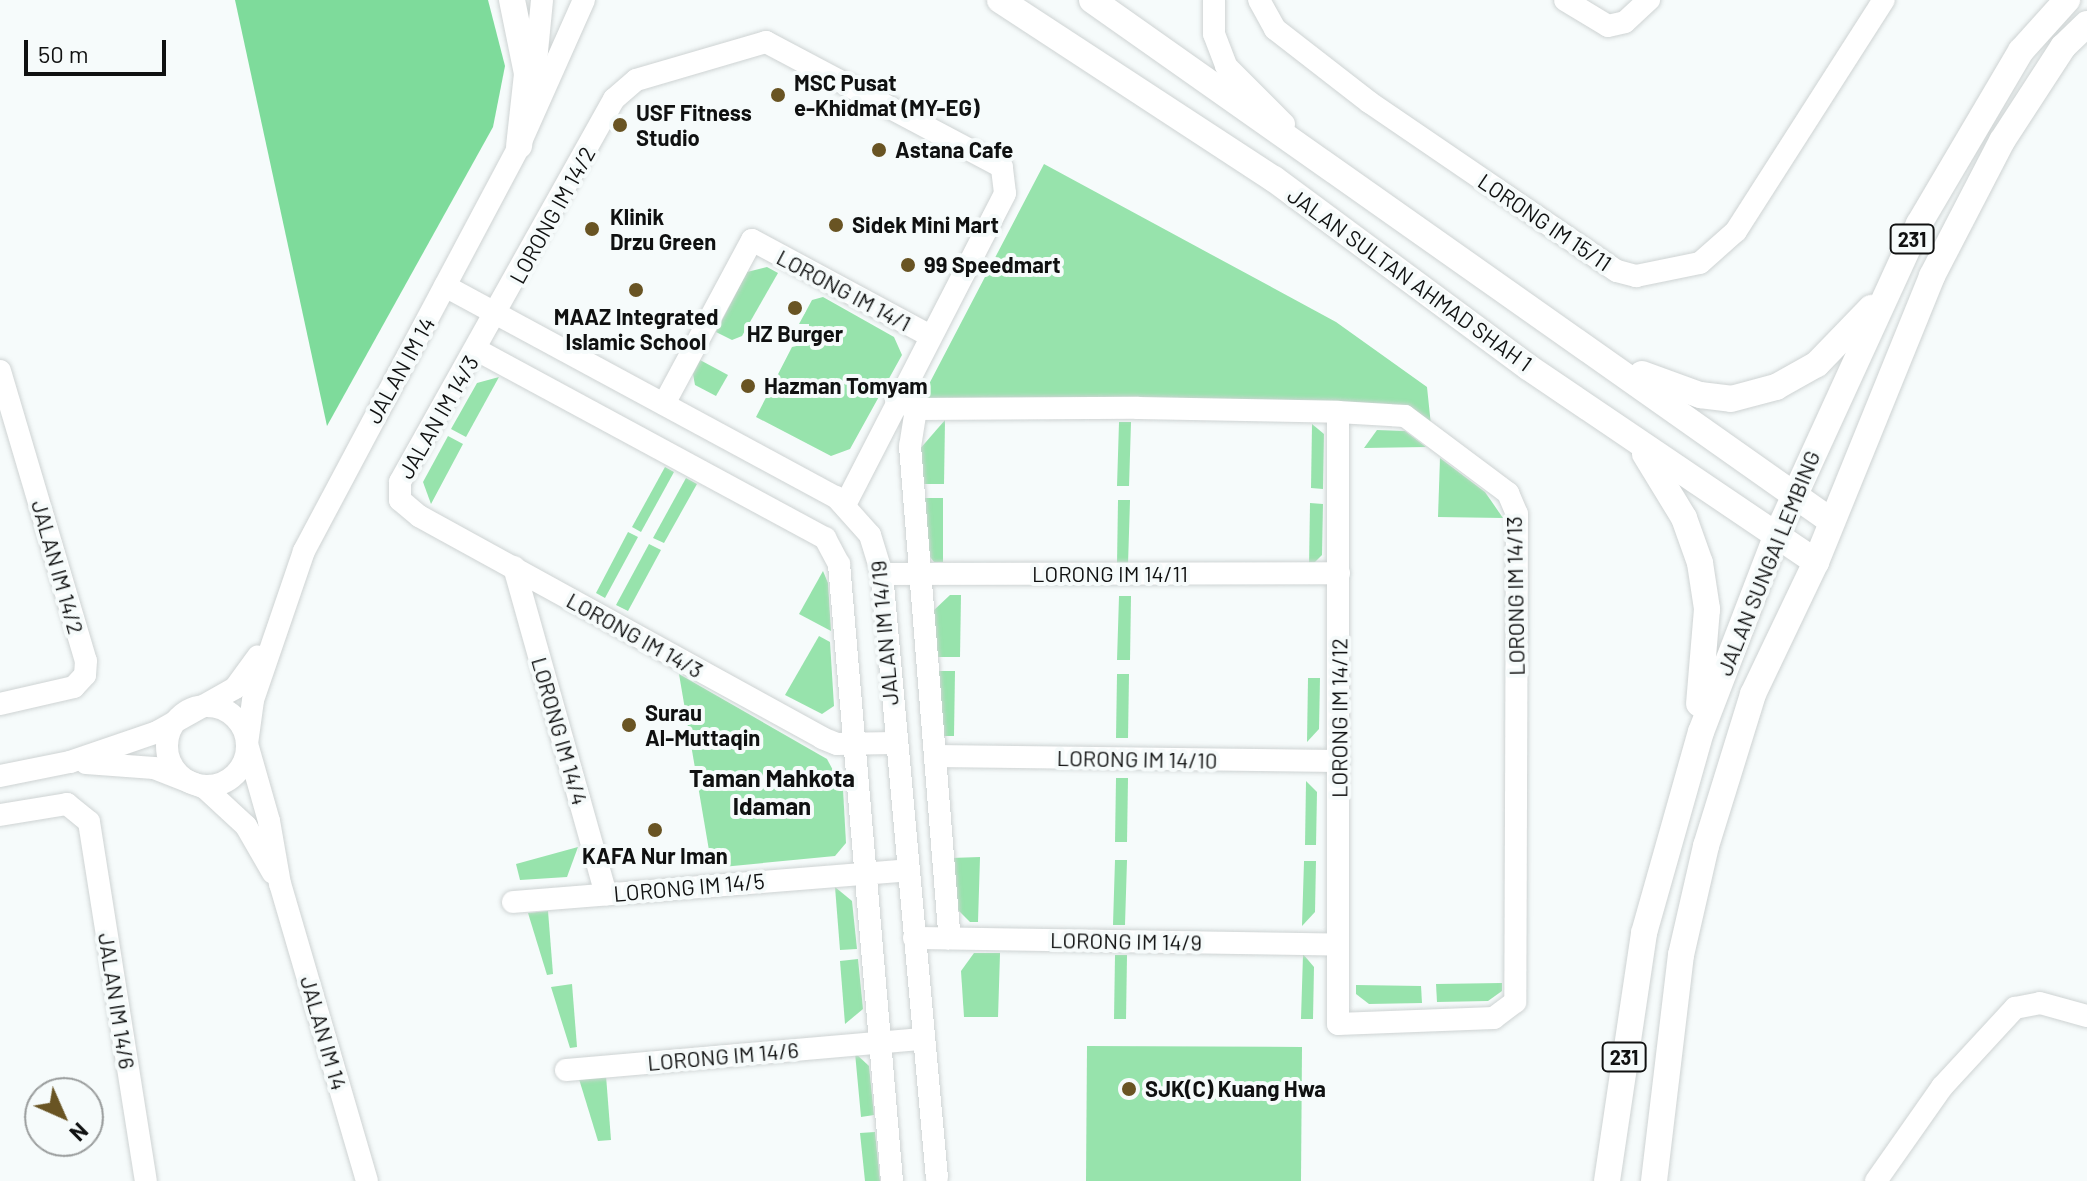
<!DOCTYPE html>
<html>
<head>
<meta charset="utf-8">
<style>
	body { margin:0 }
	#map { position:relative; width:2087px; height:1181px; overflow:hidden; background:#f6fbfb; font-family:Barlow,sans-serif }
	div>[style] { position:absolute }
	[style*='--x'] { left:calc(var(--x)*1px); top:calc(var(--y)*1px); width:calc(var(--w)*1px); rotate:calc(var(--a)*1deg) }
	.green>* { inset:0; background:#97e3ac }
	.forest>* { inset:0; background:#7edb9b }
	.roads { filter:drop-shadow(0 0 2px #ced3d3) drop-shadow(0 0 2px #ced3d3) }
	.minor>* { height:22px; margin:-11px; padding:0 11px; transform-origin:11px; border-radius:11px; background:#fff }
	.minor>.ring { margin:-11px; padding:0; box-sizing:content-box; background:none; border:22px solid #fff; border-radius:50% }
	.major>* { height:26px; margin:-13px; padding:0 13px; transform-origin:13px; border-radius:13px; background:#fff }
	.dots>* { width:22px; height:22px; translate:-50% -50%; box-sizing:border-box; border:4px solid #f6fbfb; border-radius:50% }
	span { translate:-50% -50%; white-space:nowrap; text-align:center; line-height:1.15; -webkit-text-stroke:8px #f6fbfb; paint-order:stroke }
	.shield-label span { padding:2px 6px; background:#f6fbfb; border:2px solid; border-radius:6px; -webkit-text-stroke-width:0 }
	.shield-label { font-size:20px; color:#101111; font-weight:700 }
	.poi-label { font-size:22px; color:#101111; font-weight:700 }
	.left { translate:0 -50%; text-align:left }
	.street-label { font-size:22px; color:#101111 }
	.neighbourhood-label { font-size:24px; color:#101111; font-weight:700 }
	.north { position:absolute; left:24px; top:1077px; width:80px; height:80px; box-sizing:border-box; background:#f6fbfb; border:2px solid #9a9d9d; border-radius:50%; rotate:135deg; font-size:22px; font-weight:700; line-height:32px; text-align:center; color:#101111 }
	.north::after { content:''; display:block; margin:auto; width:28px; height:36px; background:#695423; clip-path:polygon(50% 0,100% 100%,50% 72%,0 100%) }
	.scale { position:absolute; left:24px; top:40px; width:142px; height:36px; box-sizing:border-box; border:4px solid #101111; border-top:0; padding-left:10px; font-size:24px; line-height:28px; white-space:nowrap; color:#101111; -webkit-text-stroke:6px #f6fbfb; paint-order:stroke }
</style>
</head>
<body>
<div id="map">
	<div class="green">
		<i style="clip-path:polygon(1044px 164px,1336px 322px,1427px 387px,1432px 435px,1405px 416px,916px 409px)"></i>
		<i style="clip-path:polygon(767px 267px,778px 273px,742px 336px,732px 340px,716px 332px,747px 272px)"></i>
		<i style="clip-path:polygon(823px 297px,894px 337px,902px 355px,850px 449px,831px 456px,756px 417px,792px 347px,801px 345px,800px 335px,809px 334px,809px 324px,799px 324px,812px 300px)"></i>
		<i style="clip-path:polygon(700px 360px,728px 375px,716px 396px,695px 385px,693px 374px)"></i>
		<i style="clip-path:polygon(499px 377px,466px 437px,451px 429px,477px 383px)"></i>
		<i style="clip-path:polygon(945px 420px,944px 484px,921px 484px,919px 450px)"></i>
		<i style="clip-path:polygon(1119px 422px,1131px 422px,1129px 486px,1117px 486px)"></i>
		<i style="clip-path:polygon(1312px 424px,1324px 434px,1323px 489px,1311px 488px)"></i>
		<i style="clip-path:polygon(1377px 430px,1405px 431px,1426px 447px,1364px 448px)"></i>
		<i style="clip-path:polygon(448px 436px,463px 444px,431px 504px,423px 482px)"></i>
		<i style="clip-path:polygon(1440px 458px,1485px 492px,1503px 518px,1438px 517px)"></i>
		<i style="clip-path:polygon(665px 467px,674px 472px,641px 532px,632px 527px)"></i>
		<i style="clip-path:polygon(686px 478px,697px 484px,664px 543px,653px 538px)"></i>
		<i style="clip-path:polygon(923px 498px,943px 498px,943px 562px,934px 562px,927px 553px)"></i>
		<i style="clip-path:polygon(1118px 500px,1130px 500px,1128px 565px,1117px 565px)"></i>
		<i style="clip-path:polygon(1310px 503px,1323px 504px,1322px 555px,1309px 568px)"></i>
		<i style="clip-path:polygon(628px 532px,638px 537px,605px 598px,596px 593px)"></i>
		<i style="clip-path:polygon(649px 544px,661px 550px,628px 611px,616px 605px)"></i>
		<i style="clip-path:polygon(823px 571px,828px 583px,831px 631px,799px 614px)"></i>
		<i style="clip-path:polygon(950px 595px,961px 595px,960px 657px,935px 657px,932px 612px)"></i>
		<i style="clip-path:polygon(1119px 596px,1131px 596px,1130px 660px,1117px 660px)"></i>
		<i style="clip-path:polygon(819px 636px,830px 642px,834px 706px,822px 714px,785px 695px)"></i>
		<i style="clip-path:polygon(936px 671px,955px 671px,954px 736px,942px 736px)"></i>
		<i style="clip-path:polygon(679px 674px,827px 759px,843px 789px,846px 843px,835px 856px,712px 868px)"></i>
		<i style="clip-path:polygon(1117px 674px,1129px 674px,1128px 738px,1116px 738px)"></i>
		<i style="clip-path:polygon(1308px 678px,1320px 678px,1319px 729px,1307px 742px)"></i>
		<i style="clip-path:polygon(1116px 778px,1128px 778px,1127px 842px,1115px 842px)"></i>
		<i style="clip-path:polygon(1306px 781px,1317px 792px,1316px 845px,1305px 845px)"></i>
		<i style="clip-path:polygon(578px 847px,567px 877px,520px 880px,516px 864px)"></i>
		<i style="clip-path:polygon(980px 857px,978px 922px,970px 922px,956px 908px,951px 858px)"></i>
		<i style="clip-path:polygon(1115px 860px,1127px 860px,1125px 925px,1113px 925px)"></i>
		<i style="clip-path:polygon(1304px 861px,1316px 861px,1315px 912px,1302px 926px)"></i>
		<i style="clip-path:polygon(835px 887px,852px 901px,857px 949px,840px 950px)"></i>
		<i style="clip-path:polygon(548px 911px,553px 974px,547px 975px,528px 913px)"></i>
		<i style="clip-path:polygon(974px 953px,1000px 953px,998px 1017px,964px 1017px,961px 971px)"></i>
		<i style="clip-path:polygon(1303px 954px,1314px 967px,1313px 1019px,1301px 1019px)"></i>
		<i style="clip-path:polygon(1115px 955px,1127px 955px,1126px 1019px,1114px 1019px)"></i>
		<i style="clip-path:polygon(858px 959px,863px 1009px,845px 1024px,840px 961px)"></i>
		<i style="clip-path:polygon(1502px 983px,1502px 991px,1488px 1001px,1437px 1002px,1436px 984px)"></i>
		<i style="clip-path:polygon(572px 984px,577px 1047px,570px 1048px,551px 987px)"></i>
		<i style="clip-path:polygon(1356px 985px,1421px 986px,1422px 1003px,1369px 1004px,1356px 994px)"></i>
		<i style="clip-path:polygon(1087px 1046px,1302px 1047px,1301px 1181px,1086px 1181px)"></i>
		<i style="clip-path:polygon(855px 1053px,869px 1066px,874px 1115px,861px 1117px)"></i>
		<i style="clip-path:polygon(606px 1076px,611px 1140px,598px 1141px,579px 1079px)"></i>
		<i style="clip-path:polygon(875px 1132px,880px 1181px,865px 1181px,860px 1133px)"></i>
	</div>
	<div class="forest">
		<i style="clip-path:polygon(235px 0,488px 0,505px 66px,493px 127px,327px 426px)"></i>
	</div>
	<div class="roads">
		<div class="minor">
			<i style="--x:1214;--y:0;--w:34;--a:90"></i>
			<i style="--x:1214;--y:34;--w:34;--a:69"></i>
			<i style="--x:1226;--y:66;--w:82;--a:45"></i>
			<i style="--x:1259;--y:0;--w:33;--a:61"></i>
			<i style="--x:1275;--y:29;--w:119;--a:37.8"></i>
			<i style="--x:1369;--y:102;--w:300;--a:34.3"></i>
			<i style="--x:1617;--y:271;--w:20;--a:15"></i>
			<i style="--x:1636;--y:276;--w:65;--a:-11.5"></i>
			<i style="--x:1700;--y:263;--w:48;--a:-41.6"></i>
			<i style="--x:1736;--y:231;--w:274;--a:-57.4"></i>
			<i style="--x:1565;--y:0;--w:50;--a:31.2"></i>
			<i style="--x:1608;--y:26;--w:17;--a:-13"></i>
			<i style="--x:1625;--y:22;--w:33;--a:-43"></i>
			<i style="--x:534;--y:82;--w:82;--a:-84.4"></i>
			<i style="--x:445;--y:286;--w:444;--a:28.4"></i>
			<i style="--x:836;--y:497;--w:51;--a:48.2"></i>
			<i style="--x:870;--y:535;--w:41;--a:72.9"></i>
			<i style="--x:882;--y:574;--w:606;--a:84.8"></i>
			<i style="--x:477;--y:350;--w:396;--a:28.4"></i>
			<i style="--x:825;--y:538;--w:30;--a:62"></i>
			<i style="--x:839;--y:564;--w:619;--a:85.09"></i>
			<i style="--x:0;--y:371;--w:302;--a:73.5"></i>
			<i style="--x:86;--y:661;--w:14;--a:94"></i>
			<i style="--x:85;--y:675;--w:16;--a:133"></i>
			<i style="--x:74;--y:687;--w:76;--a:167.1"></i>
			<i style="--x:896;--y:400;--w:22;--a:24"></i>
			<i style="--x:916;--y:409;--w:222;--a:-0.3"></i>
			<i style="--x:1138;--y:408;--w:200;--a:1.1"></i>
			<i style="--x:1338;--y:412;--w:67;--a:3.4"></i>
			<i style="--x:1405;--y:416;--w:129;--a:36.8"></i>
			<i style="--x:1508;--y:493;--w:23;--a:67"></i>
			<i style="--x:1517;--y:514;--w:488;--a:90.2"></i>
			<i style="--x:1515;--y:1002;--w:26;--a:143"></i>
			<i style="--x:1494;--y:1018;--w:156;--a:177.8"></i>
			<i style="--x:1338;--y:1024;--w:612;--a:-90"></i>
			<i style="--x:664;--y:404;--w:186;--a:-61.8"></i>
			<i style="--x:752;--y:240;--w:202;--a:28.3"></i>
			<i style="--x:916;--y:409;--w:37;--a:99"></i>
			<i style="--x:910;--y:446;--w:494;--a:85.4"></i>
			<i style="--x:846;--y:503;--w:348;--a:-62.8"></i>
			<i style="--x:1005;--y:193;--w:26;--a:-97"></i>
			<i style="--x:1002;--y:167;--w:267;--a:-152.1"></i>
			<i style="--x:766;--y:42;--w:135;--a:163.7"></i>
			<i style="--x:636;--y:80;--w:29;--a:139"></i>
			<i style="--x:614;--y:99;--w:439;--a:119.2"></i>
			<i style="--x:400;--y:482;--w:18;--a:90"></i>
			<i style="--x:400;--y:500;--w:25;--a:40"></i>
			<i style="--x:419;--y:516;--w:460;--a:28.8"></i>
			<i style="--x:822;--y:738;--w:16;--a:22"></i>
			<i style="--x:837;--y:744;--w:57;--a:-1"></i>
			<i style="--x:514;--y:567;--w:340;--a:74.3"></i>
			<i style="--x:882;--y:574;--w:457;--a:-0.1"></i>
			<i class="ring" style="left:167px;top:706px;width:58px;height:58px"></i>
			<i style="--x:936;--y:756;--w:403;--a:0.7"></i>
			<i style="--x:86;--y:763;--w:68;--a:4.2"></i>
			<i style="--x:154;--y:768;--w:55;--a:21.4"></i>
			<i style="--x:205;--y:788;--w:56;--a:42.8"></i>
			<i style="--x:246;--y:826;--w:54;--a:60.1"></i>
			<i style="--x:0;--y:776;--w:71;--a:-11.3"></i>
			<i style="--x:70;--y:762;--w:92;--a:-19"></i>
			<i style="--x:157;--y:732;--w:90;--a:-29.4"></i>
			<i style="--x:235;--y:688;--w:39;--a:-54"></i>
			<i style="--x:0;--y:815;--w:68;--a:-9.3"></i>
			<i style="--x:67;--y:804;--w:28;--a:39"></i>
			<i style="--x:89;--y:822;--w:363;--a:81"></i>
			<i style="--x:513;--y:902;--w:395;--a:-4.6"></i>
			<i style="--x:914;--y:938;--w:424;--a:0.9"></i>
			<i style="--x:566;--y:1070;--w:358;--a:-5"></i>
			<i style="--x:367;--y:1181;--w:309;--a:-106.3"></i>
			<i style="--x:280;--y:884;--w:64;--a:-99.9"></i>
			<i style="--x:269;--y:821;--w:80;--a:-105.9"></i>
			<i style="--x:247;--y:744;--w:44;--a:-82.2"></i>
			<i style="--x:253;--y:700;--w:157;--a:-71.1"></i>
			<i style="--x:304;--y:551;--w:459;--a:-62"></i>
			<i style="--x:519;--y:146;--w:160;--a:-66"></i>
			<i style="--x:1876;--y:1181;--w:115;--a:-54.9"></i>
			<i style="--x:1942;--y:1087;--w:108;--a:-47.3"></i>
			<i style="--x:2015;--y:1008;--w:25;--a:-11"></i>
			<i style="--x:2040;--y:1003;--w:49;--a:15.5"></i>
		</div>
		<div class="major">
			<i style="--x:512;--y:0;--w:76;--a:78.5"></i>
			<i style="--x:527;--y:74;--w:72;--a:96.3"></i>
			<i style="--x:1000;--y:0;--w:327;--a:33.2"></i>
			<i style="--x:1274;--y:179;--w:316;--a:36.5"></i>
			<i style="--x:1528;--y:367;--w:348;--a:34.1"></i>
			<i style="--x:1092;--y:0;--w:904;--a:35.18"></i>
			<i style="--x:1642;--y:374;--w:62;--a:19.9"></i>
			<i style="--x:1700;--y:395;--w:31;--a:7"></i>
			<i style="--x:1731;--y:399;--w:47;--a:-14.9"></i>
			<i style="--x:1776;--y:387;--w:47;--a:-29.3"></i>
			<i style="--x:1817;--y:364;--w:78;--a:-46"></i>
			<i style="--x:1645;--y:454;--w:75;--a:58.6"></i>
			<i style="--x:1684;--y:518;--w:48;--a:70.4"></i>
			<i style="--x:1700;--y:563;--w:47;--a:81.3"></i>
			<i style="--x:1707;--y:609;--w:95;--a:94.8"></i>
			<i style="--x:1607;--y:1181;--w:251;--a:-81.5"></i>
			<i style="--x:1644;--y:933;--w:209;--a:-74.2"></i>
			<i style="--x:1701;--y:732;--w:212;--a:-69"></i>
			<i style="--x:1777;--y:534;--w:341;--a:-65.4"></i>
			<i style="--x:1919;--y:224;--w:201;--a:-59.5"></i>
			<i style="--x:2021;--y:51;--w:69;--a:-48"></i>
			<i style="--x:1654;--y:1181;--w:228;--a:-83.2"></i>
			<i style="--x:1681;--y:955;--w:112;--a:-77.1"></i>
			<i style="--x:1706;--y:846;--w:159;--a:-72.8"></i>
			<i style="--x:1753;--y:694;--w:146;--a:-64.5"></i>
			<i style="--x:1816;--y:562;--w:309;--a:-67.9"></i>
			<i style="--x:1932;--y:276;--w:152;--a:-62.6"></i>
			<i style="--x:2002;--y:141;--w:112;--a:-57"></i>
			<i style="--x:2063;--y:47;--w:33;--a:-44"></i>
		</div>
	</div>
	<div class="dots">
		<i style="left:778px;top:95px;background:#695423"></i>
		<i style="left:620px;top:125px;background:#695423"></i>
		<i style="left:879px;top:150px;background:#695423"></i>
		<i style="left:836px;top:225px;background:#695423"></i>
		<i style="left:592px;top:229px;background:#695423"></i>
		<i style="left:908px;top:265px;background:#695423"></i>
		<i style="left:636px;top:290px;background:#695423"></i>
		<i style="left:795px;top:308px;background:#695423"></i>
		<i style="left:748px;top:386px;background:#695423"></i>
		<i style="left:629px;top:725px;background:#695423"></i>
		<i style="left:655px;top:830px;background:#695423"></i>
		<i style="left:1129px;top:1089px;background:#695423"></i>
	</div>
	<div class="shield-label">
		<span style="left:1912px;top:239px">231</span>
		<span style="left:1624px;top:1057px">231</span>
	</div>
	<div class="poi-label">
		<span class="left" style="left:794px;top:95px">MSC Pusat<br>e-Khidmat (MY-EG)</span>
		<span class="left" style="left:636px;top:125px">USF Fitness<br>Studio</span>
		<span class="left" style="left:895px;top:150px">Astana Cafe</span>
		<span class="left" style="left:610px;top:229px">Klinik<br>Drzu Green</span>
		<span class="left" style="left:852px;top:225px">Sidek Mini Mart</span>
		<span class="left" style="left:924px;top:265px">99 Speedmart</span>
		<span style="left:636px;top:329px">MAAZ Integrated<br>Islamic School</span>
		<span style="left:795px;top:334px">HZ Burger</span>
		<span class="left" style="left:764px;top:386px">Hazman Tomyam</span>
		<span class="left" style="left:645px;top:725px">Surau<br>Al-Muttaqin</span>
		<span style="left:655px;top:856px">KAFA Nur Iman</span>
		<span class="left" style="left:1145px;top:1089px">SJK(C) Kuang Hwa</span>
	</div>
	<div class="street-label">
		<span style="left:552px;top:215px;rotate:-61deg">LORONG IM 14/2</span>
		<span style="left:1545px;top:222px;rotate:34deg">LORONG IM 15/11</span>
		<span style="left:1410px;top:279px;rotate:36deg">JALAN SULTAN AHMAD SHAH 1</span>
		<span style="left:844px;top:290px;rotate:28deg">LORONG IM 14/1</span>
		<span style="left:400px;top:370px;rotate:-61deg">JALAN IM 14</span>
		<span style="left:438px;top:417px;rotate:-60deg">JALAN IM 14/3</span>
		<span style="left:1768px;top:563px;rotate:-68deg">JALAN SUNGAI LEMBING</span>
		<span style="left:58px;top:567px;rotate:74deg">JALAN IM 14/2</span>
		<span style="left:1110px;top:574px">LORONG IM 14/11</span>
		<span style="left:1515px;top:596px;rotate:-91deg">LORONG IM 14/13</span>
		<span style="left:884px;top:633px;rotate:-95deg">JALAN IM 14/19</span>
		<span style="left:635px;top:635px;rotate:29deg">LORONG IM 14/3</span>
		<span style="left:1339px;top:718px;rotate:-90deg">LORONG IM 14/12</span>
		<span style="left:560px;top:731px;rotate:74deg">LORONG IM 14/4</span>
		<span style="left:1137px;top:759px;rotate:1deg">LORONG IM 14/10</span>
		<span style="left:689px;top:887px;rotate:-5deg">LORONG IM 14/5</span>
		<span style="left:1126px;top:941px;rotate:1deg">LORONG IM 14/9</span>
		<span style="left:117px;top:1001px;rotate:81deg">JALAN IM 14/6</span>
		<span style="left:324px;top:1033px;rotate:74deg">JALAN IM 14</span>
		<span style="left:723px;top:1056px;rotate:-5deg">LORONG IM 14/6</span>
	</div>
	<div class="neighbourhood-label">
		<span style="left:772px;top:792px">Taman Mahkota<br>Idaman</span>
	</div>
	<div class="north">N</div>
	<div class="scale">50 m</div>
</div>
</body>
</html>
